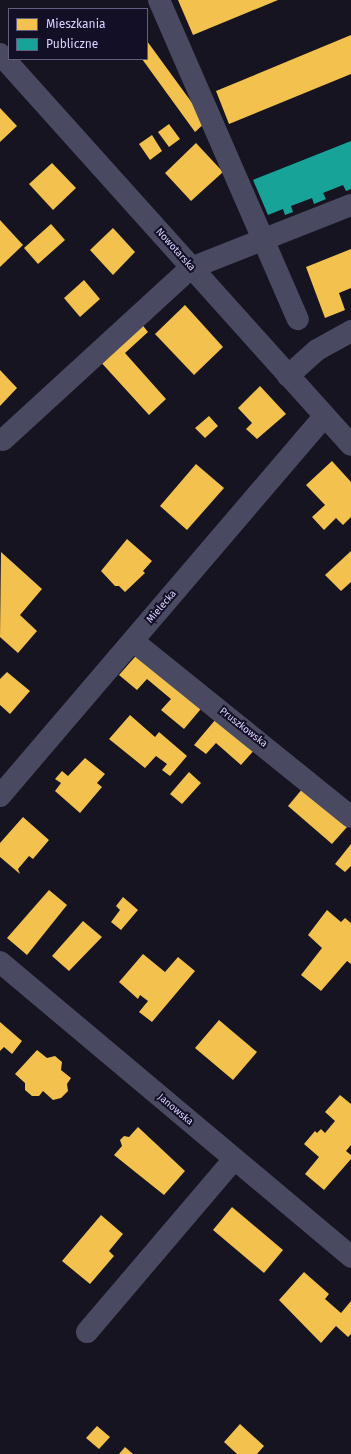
<!DOCTYPE html>
<html>
<head>
<meta charset="utf-8">
<style>
	body { margin:0 }
	#map { position:relative; width:351px; height:1454px; overflow:hidden; background:#161421; font-family:"Fira Sans",sans-serif }
	div>[style] { position:absolute }
	[style*='--x'] { left:calc(var(--x)*1px); top:calc(var(--y)*1px); width:calc(var(--w)*1px); rotate:calc(var(--a)*1deg) }
	.homes>* { inset:0; background:#f2c14e }
	.public>* { inset:0; background:#17a398 }
	.minor>* { height:22px; margin:-11px; padding:0 11px; transform-origin:11px; border-radius:11px; background:#4a4962 }
	span { translate:-50% -50%; white-space:nowrap; text-align:center; line-height:1.15; -webkit-text-stroke:4px #130f26; paint-order:stroke }
	.street-label { font-size:10px; color:#d9d4ff }
	.legend { position:absolute; left:8px; top:8px; width:140px; height:52px; box-sizing:border-box; background:#130f26; border:1px solid #625e7d; margin:0; padding:5px 7px; list-style:none; font-size:12px; color:#d9d4ff }
	.legend li { display:flex; align-items:center; gap:8px; height:20px }
	.legend b { width:20px; border:1px solid #625e7d }
</style>
</head>
<body>
<div id="map">
	<div class="homes">
		<i style="clip-path:polygon(178px 0,278px 0,193px 35px)"></i>
		<i style="clip-path:polygon(351px 35px,351px 74px,229px 124px,216px 91px)"></i>
		<i style="clip-path:polygon(147px 41px,206px 122px,195px 132px,142px 59px,147px 59px)"></i>
		<i style="clip-path:polygon(0 108px,17px 126px,0 142px)"></i>
		<i style="clip-path:polygon(169px 124px,180px 139px,169px 147px,158px 132px)"></i>
		<i style="clip-path:polygon(152px 135px,162px 151px,150px 160px,139px 144px)"></i>
		<i style="clip-path:polygon(196px 143px,223px 172px,191px 201px,165px 173px)"></i>
		<i style="clip-path:polygon(52px 163px,76px 188px,53px 210px,29px 184px)"></i>
		<i style="clip-path:polygon(0 220px,23px 245px,0 267px)"></i>
		<i style="clip-path:polygon(51px 224px,65px 240px,38px 264px,24px 248px)"></i>
		<i style="clip-path:polygon(113px 228px,135px 252px,113px 275px,90px 250px)"></i>
		<i style="clip-path:polygon(351px 249px,351px 288px,339px 293px,345px 310px,325px 318px,306px 267px)"></i>
		<i style="clip-path:polygon(84px 280px,100px 299px,80px 317px,64px 298px)"></i>
		<i style="clip-path:polygon(185px 305px,223px 347px,194px 375px,155px 334px)"></i>
		<i style="clip-path:polygon(140px 322px,148px 332px,125px 353px,166px 399px,149px 415px,98px 359px)"></i>
		<i style="clip-path:polygon(0 370px,17px 388px,0 406px)"></i>
		<i style="clip-path:polygon(260px 386px,286px 414px,257px 439px,246px 429px,252px 423px,238px 408px)"></i>
		<i style="clip-path:polygon(209px 416px,218px 426px,205px 438px,195px 428px)"></i>
		<i style="clip-path:polygon(332px 461px,351px 482px,351px 517px,343px 525px,336px 518px,324px 530px,312px 517px,325px 505px,306px 485px)"></i>
		<i style="clip-path:polygon(196px 464px,224px 488px,187px 530px,160px 506px)"></i>
		<i style="clip-path:polygon(127px 539px,152px 561px,143px 571px,145px 573px,125px 592px,119px 586px,115px 586px,101px 571px)"></i>
		<i style="clip-path:polygon(351px 551px,351px 582px,341px 591px,325px 575px)"></i>
		<i style="clip-path:polygon(1px 552px,42px 589px,20px 615px,37px 631px,18px 653px,0 637px)"></i>
		<i style="clip-path:polygon(141px 650px,205px 704px,184px 729px,161px 710px,171px 699px,147px 679px,137px 690px,119px 675px)"></i>
		<i style="clip-path:polygon(7px 672px,30px 691px,10px 714px,0 705px,0 679px)"></i>
		<i style="clip-path:polygon(130px 715px,155px 737px,159px 732px,187px 756px,170px 776px,162px 770px,167px 764px,156px 756px,145px 768px,109px 739px)"></i>
		<i style="clip-path:polygon(216px 719px,256px 748px,241px 765px,216px 743px,206px 754px,194px 745px)"></i>
		<i style="clip-path:polygon(85px 758px,105px 774px,97px 783px,102px 787px,80px 813px,55px 791px,61px 783px,55px 779px,62px 771px,68px 776px)"></i>
		<i style="clip-path:polygon(189px 772px,201px 783px,182px 804px,170px 794px)"></i>
		<i style="clip-path:polygon(303px 788px,347px 827px,332px 844px,288px 806px)"></i>
		<i style="clip-path:polygon(23px 817px,49px 840px,33px 859px,29px 856px,18px 869px,20px 874px,0 857px,0 843px)"></i>
		<i style="clip-path:polygon(351px 844px,351px 866px,345px 872px,335px 864px)"></i>
		<i style="clip-path:polygon(49px 890px,67px 905px,27px 955px,7px 938px)"></i>
		<i style="clip-path:polygon(123px 897px,138px 910px,121px 930px,111px 922px,120px 910px,116px 906px)"></i>
		<i style="clip-path:polygon(327px 910px,341px 922px,345px 918px,351px 923px,351px 964px,347px 961px,321px 991px,301px 975px,322px 948px,308px 935px)"></i>
		<i style="clip-path:polygon(83px 921px,102px 937px,69px 971px,52px 956px)"></i>
		<i style="clip-path:polygon(143px 954px,165px 972px,178px 957px,195px 971px,152px 1022px,139px 1012px,148px 1001px,140px 995px,138px 999px,119px 982px)"></i>
		<i style="clip-path:polygon(219px 1020px,257px 1052px,233px 1080px,195px 1048px)"></i>
		<i style="clip-path:polygon(0 1022px,22px 1041px,12px 1054px,4px 1047px,0 1051px)"></i>
		<i style="clip-path:polygon(37px 1050px,47px 1058px,55px 1056px,62px 1062px,61px 1070px,71px 1078px,67px 1084px,68px 1091px,61px 1098px,53px 1100px,43px 1091px,39px 1096px,32px 1096px,25px 1090px,25px 1083px,15px 1074px)"></i>
		<i style="clip-path:polygon(340px 1095px,351px 1104px,351px 1145px,346px 1151px,351px 1155px,351px 1159px,324px 1190px,305px 1174px,319px 1157px,304px 1144px,315px 1131px,317px 1133px,321px 1129px,325px 1133px,335px 1121px,325px 1112px)"></i>
		<i style="clip-path:polygon(138px 1127px,185px 1171px,164px 1195px,114px 1155px,122px 1146px,120px 1140px,124px 1136px,129px 1137px)"></i>
		<i style="clip-path:polygon(232px 1207px,283px 1250px,264px 1273px,213px 1230px)"></i>
		<i style="clip-path:polygon(101px 1215px,123px 1234px,109px 1251px,114px 1256px,90px 1284px,62px 1261px)"></i>
		<i style="clip-path:polygon(304px 1272px,329px 1294px,325px 1299px,341px 1313px,351px 1301px,351px 1334px,348px 1337px,336px 1326px,321px 1343px,279px 1300px)"></i>
		<i style="clip-path:polygon(240px 1424px,264px 1446px,257px 1454px,237px 1454px,224px 1442px)"></i>
		<i style="clip-path:polygon(97px 1426px,110px 1437px,99px 1449px,86px 1438px)"></i>
		<i style="clip-path:polygon(125px 1447px,133px 1454px,119px 1454px)"></i>
	</div>
	<div class="public">
		<i style="clip-path:polygon(351px 141px,351px 189px,346px 191px,343px 185px,323px 193px,326px 199px,314px 204px,312px 198px,291px 206px,293px 212px,285px 215px,283px 209px,268px 215px,253px 180px)"></i>
	</div>
	<div class="minor">
		<i style="--x:159;--y:0;--w:348;--a:66.5"></i>
		<i style="--x:0;--y:54;--w:525;--a:48.09"></i>
		<i style="--x:288;--y:376;--w:39;--a:-42"></i>
		<i style="--x:317;--y:350;--w:39;--a:-29"></i>
		<i style="--x:3;--y:440;--w:255;--a:-42.5"></i>
		<i style="--x:191;--y:268;--w:172;--a:-21.5"></i>
		<i style="--x:133;--y:641;--w:280;--a:38.9"></i>
		<i style="--x:0;--y:796;--w:499;--a:-49.5"></i>
		<i style="--x:0;--y:962;--w:459;--a:40"></i>
		<i style="--x:87;--y:1332;--w:227;--a:-49.6"></i>
	</div>
	<div class="street-label">
		<span style="left:175px;top:250px;rotate:48deg">Nowotarska</span>
		<span style="left:162px;top:607px;rotate:-49deg">Mielecka</span>
		<span style="left:243px;top:728px;rotate:38deg">Pruszkowska</span>
		<span style="left:175px;top:1110px;rotate:40deg">Janowska</span>
	</div>
	<ul class="legend">
	<li><b style="height:11px;background:#f2c14e"></b>Mieszkania</li>
	<li><b style="height:11px;background:#17a398"></b>Publiczne</li>
	</ul>
</div>
</body>
</html>
